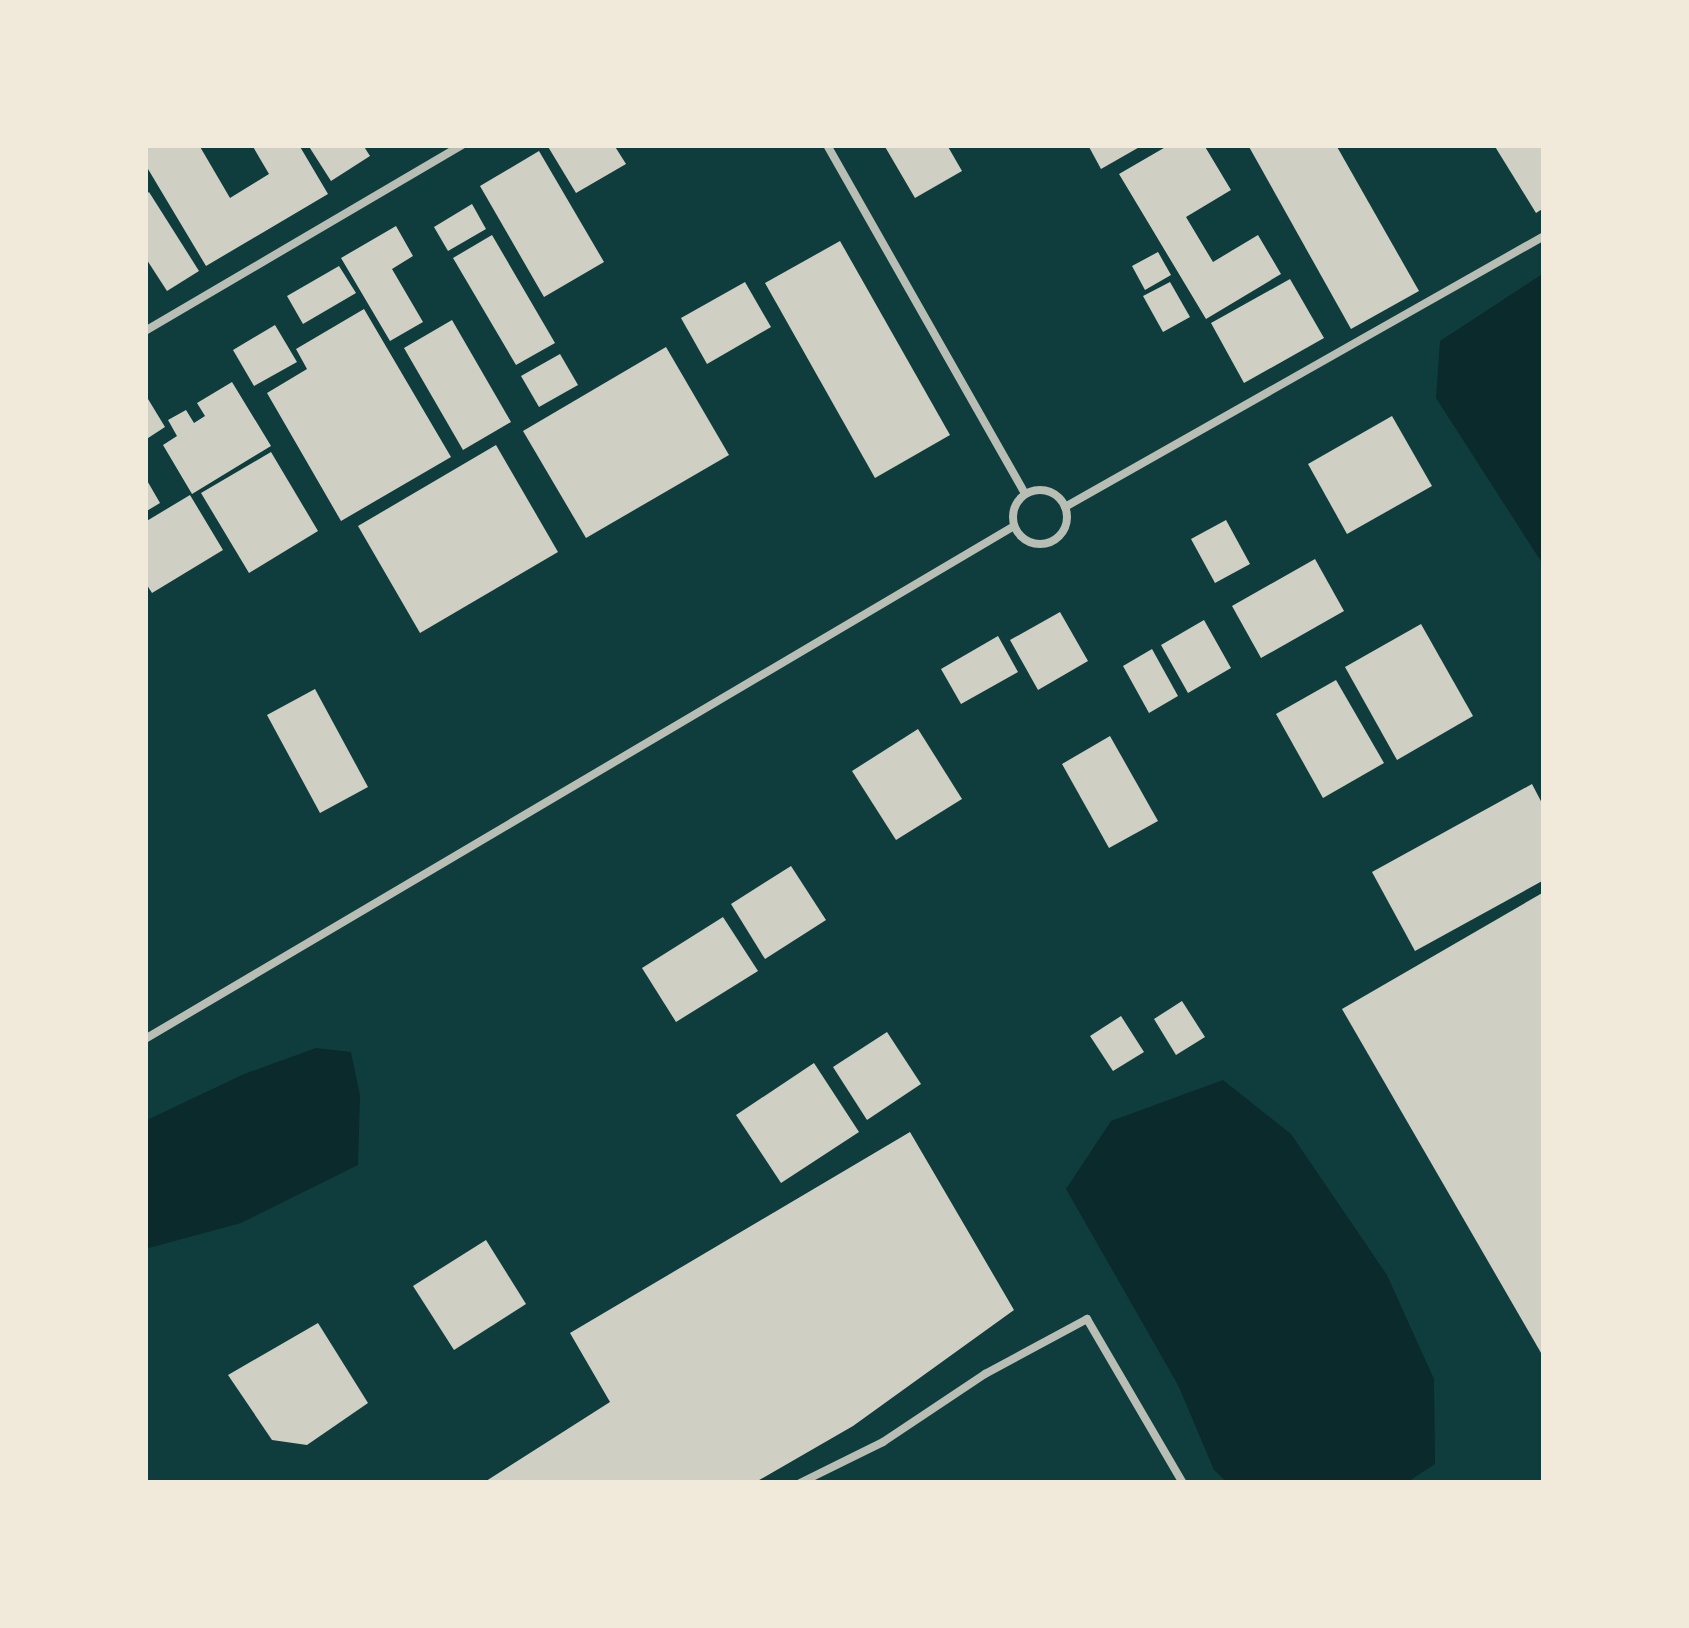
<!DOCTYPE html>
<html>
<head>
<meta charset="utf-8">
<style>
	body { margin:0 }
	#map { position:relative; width:1689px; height:1628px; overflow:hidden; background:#0f3d3e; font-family:"Source Sans 3",sans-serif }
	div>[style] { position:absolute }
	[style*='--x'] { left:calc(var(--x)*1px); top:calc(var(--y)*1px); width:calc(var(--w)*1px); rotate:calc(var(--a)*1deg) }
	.water>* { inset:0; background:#0a2a2b }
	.building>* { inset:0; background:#cfcfc3 }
	.service>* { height:8px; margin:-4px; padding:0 4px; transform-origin:4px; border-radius:4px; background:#b8beb3 }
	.service>.ring { margin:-4px; padding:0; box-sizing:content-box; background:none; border:8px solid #b8beb3; border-radius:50% }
	span { translate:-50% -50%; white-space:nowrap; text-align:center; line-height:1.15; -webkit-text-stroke:10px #f1e9da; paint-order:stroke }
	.frame { position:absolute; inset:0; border:148px solid #f1e9da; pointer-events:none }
</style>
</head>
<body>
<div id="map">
	<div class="water">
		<i style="clip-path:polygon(1544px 273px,1544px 566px,1436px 398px,1440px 341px)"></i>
		<i style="clip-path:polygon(316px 1048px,351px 1052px,360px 1096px,358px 1165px,241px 1223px,145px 1249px,145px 1121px,244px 1074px)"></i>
		<i style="clip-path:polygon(1223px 1080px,1291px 1134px,1387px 1275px,1434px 1379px,1435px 1464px,1406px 1483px,1228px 1483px,1214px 1470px,1178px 1385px,1066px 1189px,1111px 1121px)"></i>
	</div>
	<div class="building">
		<i style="clip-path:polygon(145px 145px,199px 145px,230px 198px,269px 174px,252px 145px,299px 145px,328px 194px,206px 266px,145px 164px)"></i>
		<i style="clip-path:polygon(308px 145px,363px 145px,370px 156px,331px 181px)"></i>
		<i style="clip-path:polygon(547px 145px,614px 145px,626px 164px,576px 193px)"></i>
		<i style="clip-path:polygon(884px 145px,947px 145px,962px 171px,915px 198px)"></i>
		<i style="clip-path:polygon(1088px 145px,1143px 145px,1101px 169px)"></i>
		<i style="clip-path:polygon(1169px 145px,1204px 145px,1231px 190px,1186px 217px,1213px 262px,1258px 235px,1281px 274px,1206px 319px,1119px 174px)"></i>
		<i style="clip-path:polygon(1248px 145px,1336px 145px,1419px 291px,1351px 329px)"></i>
		<i style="clip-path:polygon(1494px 145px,1544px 145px,1544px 208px,1536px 213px)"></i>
		<i style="clip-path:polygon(539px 151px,604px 262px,544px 297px,480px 186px)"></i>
		<i style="clip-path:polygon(149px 192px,199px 271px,167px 291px,145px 257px,145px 195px)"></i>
		<i style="clip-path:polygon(472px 204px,486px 229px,448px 251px,434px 227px)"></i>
		<i style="clip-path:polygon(396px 226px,413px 256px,392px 269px,423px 322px,390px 341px,341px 258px)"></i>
		<i style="clip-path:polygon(492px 235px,555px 343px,516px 365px,453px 258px)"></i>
		<i style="clip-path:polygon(840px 241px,950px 435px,875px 478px,765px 283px)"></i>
		<i style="clip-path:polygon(1158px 252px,1171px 275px,1145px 290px,1132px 266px)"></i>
		<i style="clip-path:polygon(339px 266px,356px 293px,303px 324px,287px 296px)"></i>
		<i style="clip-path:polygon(1290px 279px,1324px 338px,1244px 383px,1211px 323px)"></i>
		<i style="clip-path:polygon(745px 282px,771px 327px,707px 364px,681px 318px)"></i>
		<i style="clip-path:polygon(1170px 282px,1190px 317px,1163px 332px,1143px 296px)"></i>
		<i style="clip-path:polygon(364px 309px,451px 457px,341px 521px,267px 393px,307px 369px,296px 349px)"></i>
		<i style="clip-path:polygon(452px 320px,511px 422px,463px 450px,404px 348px)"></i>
		<i style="clip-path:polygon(275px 325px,297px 362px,254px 386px,233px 350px)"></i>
		<i style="clip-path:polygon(666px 347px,729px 455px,586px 538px,523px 431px)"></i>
		<i style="clip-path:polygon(560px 354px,578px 385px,539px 407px,521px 376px)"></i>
		<i style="clip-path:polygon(232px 382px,271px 446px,192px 494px,163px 445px,177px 436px,168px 420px,186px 410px,194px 423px,205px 416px,197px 403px)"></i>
		<i style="clip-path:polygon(145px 394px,165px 427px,145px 440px)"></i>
		<i style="clip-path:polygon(1392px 416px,1432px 486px,1347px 534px,1308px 464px)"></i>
		<i style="clip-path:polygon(496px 445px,558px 552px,420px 633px,358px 526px)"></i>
		<i style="clip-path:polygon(271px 452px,318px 531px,249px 573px,201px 493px)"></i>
		<i style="clip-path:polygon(145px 477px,160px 503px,145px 512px)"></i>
		<i style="clip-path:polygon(190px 495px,223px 550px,152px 593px,145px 582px,145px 522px)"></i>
		<i style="clip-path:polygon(1226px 520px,1250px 564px,1215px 583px,1191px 539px)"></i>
		<i style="clip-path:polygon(1315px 559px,1344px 611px,1261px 658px,1232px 606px)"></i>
		<i style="clip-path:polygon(1060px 612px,1088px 661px,1038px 690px,1010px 640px)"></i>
		<i style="clip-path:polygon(1204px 620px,1231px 668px,1188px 693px,1161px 645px)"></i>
		<i style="clip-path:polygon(1421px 624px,1473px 716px,1397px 760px,1345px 667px)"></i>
		<i style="clip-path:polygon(998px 636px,1018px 672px,961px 704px,941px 669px)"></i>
		<i style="clip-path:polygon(1152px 649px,1178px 696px,1149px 713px,1123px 666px)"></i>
		<i style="clip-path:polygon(1336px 680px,1384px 763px,1323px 798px,1276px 714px)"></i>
		<i style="clip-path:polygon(315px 689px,368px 787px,320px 813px,267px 715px)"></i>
		<i style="clip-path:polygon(918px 729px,962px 799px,896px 840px,852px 771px)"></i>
		<i style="clip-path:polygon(1110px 736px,1158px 821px,1109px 848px,1062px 764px)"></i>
		<i style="clip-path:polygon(1532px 784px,1544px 807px,1544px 880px,1415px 951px,1372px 872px)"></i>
		<i style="clip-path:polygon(791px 866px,826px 920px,765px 959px,731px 904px)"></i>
		<i style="clip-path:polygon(1544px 892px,1544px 1358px,1342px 1009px)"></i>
		<i style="clip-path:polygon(723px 917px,758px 971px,676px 1022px,642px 968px)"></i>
		<i style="clip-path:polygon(1182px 1001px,1205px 1037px,1176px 1055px,1154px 1019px)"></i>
		<i style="clip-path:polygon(1121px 1016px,1144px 1052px,1113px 1071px,1090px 1036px)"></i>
		<i style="clip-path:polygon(887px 1032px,921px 1084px,867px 1120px,833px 1067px)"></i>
		<i style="clip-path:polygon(814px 1063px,859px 1132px,781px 1183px,736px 1115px)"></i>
		<i style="clip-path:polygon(910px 1132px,1014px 1310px,853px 1426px,754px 1483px,483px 1483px,610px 1402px,570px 1333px)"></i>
		<i style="clip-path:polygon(486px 1240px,526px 1304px,454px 1350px,413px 1286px)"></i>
		<i style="clip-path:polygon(318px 1323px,368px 1403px,307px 1445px,272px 1440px,228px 1375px)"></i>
	</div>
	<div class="service">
		<i style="--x:827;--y:145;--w:401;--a:60.4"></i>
		<i style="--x:145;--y:331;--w:368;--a:-30.4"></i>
		<i class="ring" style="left:1013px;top:490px;width:46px;height:46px"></i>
		<i style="--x:1065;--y:507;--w:550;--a:-29.5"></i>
		<i style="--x:145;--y:1039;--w:1009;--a:-30.55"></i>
		<i style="--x:800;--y:1483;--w:93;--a:-26.3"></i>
		<i style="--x:883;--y:1442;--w:123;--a:-33.7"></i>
		<i style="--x:985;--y:1374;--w:116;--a:-28.3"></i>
		<i style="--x:1087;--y:1319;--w:190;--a:59.7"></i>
	</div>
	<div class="frame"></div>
</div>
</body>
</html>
